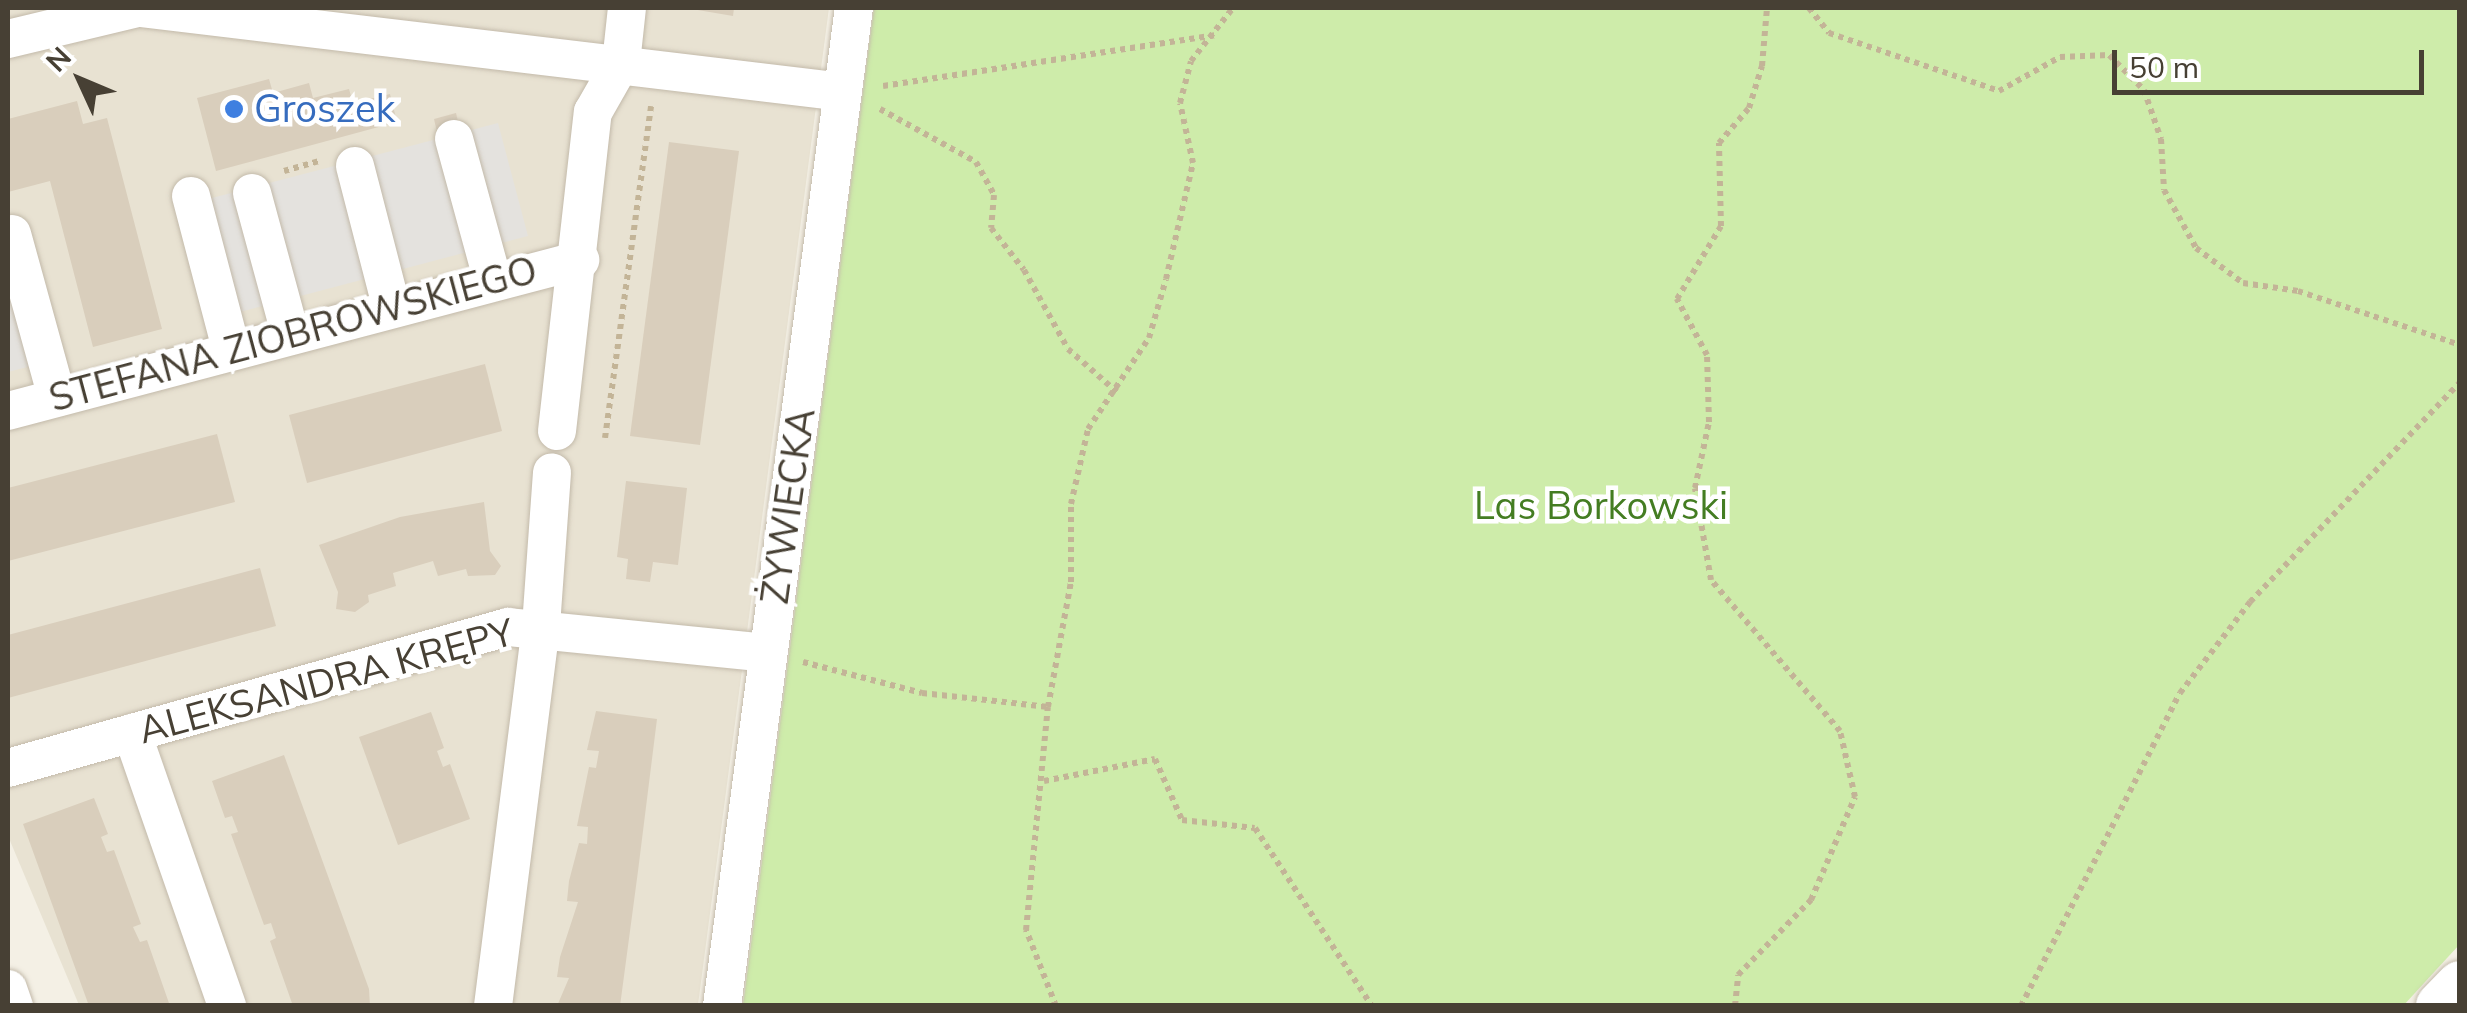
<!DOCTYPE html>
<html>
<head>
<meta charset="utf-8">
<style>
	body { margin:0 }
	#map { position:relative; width:2467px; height:1013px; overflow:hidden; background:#f4f0e5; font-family:Mulish,sans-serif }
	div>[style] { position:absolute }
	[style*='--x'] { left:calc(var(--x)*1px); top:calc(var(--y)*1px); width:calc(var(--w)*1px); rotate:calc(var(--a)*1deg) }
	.residential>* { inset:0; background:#e8e2d2 }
	.green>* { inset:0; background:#ceecaa }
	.parking>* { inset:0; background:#e4e2de }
	.building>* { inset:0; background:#d9cebc }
	.path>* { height:6px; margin-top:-3px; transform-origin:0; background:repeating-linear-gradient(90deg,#c3b497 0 5px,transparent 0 10px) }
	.roads { filter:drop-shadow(0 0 2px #c3baaa) drop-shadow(0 0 2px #c3baaa) }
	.minor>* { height:38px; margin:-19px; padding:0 19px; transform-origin:19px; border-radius:19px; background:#fff }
	.tertiary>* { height:48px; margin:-24px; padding:0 24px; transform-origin:24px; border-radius:24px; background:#fff }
	.dots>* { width:28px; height:28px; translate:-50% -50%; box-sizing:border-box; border:5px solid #fff; border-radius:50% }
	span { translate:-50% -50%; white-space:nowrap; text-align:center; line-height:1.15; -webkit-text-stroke:9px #fff; paint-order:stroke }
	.shop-label { font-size:38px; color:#366cbe }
	.left { translate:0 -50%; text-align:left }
	.street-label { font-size:38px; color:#474034 }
	.park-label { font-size:38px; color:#447d22 }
	.frame { position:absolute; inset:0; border:10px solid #474034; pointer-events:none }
	.north { position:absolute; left:30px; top:30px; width:100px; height:100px; -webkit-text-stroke:8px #fff; paint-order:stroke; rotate:314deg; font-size:28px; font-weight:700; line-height:40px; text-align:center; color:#474034 }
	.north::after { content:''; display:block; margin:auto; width:35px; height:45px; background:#474034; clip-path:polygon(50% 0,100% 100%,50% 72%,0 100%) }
	.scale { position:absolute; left:2112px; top:50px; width:312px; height:45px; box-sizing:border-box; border:5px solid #474034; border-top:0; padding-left:12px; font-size:30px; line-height:35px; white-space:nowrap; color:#474034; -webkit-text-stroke:8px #fff; paint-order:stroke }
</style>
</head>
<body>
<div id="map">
	<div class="residential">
		<i style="clip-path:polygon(8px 8px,829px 8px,698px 1005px,79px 1005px,8px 836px)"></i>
	</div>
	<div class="green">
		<i style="clip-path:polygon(874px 8px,2459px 8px,2459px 945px,2403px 1006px,743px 1005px)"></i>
	</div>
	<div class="parking">
		<i style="clip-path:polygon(498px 123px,528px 236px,236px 313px,208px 199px)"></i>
		<i style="clip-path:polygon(27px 221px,62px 358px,8px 372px,8px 227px)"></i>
	</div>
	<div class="building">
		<i style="clip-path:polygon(686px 8px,734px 8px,733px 16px)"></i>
		<i style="clip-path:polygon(269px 79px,273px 93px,309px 83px,313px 98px,349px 89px,353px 103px,390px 94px,397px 122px,216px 171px,197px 98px)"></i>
		<i style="clip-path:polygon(77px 101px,83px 124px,107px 118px,162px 329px,93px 347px,50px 181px,8px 192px,8px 119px)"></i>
		<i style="clip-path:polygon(456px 113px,459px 126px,437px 132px,434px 119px)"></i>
		<i style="clip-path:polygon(669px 142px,739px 151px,700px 445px,630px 436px)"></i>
		<i style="clip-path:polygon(485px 364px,502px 431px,307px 483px,289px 415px)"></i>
		<i style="clip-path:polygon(217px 434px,235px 502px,8px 561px,8px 488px)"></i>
		<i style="clip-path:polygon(626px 481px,687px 488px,678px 565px,653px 562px,650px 582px,626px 579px,628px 559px,617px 557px)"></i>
		<i style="clip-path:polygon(484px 502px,490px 551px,501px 566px,495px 575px,468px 576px,466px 569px,438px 576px,433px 561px,393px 573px,396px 586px,368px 595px,369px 602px,355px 612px,336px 609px,338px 592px,319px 545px,400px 517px)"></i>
		<i style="clip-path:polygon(260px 568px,276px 626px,8px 698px,8px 635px)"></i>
		<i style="clip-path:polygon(596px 711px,657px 719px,638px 871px,620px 1006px,557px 1006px,569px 978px,557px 977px,560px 957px,578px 902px,567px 901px,569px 881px,579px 843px,587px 844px,588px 827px,577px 826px,589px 767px,596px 768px,599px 751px,587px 750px)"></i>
		<i style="clip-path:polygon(431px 712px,444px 748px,437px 751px,443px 767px,450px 764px,470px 819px,398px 845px,359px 737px)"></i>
		<i style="clip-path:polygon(284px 755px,369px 989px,370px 1006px,293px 1006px,270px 941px,276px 938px,271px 923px,264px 925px,231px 834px,238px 832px,232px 816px,225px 818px,212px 781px)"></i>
		<i style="clip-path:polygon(94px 798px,108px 834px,101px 837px,107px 852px,114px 850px,141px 924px,133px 927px,140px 942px,147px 940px,170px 1006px,89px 1006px,23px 824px)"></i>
	</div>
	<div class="path">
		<i style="--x:1809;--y:8;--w:32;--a:51"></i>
		<i style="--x:1829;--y:33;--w:180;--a:18.8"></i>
		<i style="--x:1999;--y:91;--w:70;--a:-29.1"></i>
		<i style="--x:2060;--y:57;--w:49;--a:-2.3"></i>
		<i style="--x:2109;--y:55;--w:49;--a:45"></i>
		<i style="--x:2144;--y:90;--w:52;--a:70.9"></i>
		<i style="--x:2161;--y:139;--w:51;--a:86.6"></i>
		<i style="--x:2164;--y:190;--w:66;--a:61.1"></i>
		<i style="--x:2196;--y:248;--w:59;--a:36.7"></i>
		<i style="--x:2243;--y:283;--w:56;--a:8.3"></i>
		<i style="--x:2298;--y:291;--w:171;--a:18.4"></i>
		<i style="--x:883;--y:86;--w:337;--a:-8.7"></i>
		<i style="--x:880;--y:109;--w:110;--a:28.9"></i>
		<i style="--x:976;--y:162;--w:38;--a:61"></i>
		<i style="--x:994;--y:195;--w:33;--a:95"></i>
		<i style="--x:991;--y:228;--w:53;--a:51.8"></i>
		<i style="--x:1024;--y:270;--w:90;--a:60.9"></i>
		<i style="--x:1068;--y:349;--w:65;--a:41.3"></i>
		<i style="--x:284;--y:171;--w:37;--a:-16"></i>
		<i style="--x:605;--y:438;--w:335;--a:-82.1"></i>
		<i style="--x:803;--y:662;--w:123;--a:14.6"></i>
		<i style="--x:922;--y:693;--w:127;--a:6.3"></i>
		<i style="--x:1044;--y:781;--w:113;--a:-11.2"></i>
		<i style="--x:1155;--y:759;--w:67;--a:66.1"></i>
		<i style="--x:1182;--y:820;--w:73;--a:6.3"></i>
		<i style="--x:1255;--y:828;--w:213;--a:56.7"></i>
		<i style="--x:1056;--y:1006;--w:82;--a:-111.5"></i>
		<i style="--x:1026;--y:930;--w:224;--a:-84.4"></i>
		<i style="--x:1048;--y:707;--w:127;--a:-79.6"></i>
		<i style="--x:1071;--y:582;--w:78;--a:-90"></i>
		<i style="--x:1071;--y:504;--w:77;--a:-77.2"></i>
		<i style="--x:1088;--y:429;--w:110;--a:-56.2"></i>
		<i style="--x:1149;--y:338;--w:61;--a:-73.9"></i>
		<i style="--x:1166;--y:279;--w:119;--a:-76.9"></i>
		<i style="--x:1193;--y:163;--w:61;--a:-102.2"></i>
		<i style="--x:1180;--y:103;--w:43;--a:-75.3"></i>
		<i style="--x:1191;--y:61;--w:68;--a:-51.6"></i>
		<i style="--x:1735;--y:1006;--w:31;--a:-84"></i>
		<i style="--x:1738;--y:975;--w:105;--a:-45.8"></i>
		<i style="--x:1811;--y:900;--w:112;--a:-66.9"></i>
		<i style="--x:1855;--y:797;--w:68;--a:-102.8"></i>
		<i style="--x:1840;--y:731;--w:199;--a:-130.5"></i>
		<i style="--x:1711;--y:580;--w:93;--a:-99.9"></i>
		<i style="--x:1695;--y:488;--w:67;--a:-78"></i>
		<i style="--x:1709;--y:422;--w:67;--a:-91.7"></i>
		<i style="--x:1707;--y:355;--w:64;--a:-118.2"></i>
		<i style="--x:1677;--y:299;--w:85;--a:-58.9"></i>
		<i style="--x:1721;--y:226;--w:83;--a:-91.4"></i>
		<i style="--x:1719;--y:143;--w:46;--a:-49.4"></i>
		<i style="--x:1749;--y:108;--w:44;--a:-72.8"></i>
		<i style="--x:1762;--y:66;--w:58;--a:-85.1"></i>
		<i style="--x:2021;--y:1006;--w:351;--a:-63.1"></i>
		<i style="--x:2180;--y:693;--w:115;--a:-52.4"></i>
		<i style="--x:2250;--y:602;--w:304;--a:-46.3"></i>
	</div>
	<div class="roads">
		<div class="minor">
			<i style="--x:140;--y:8;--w:707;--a:6.82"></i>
			<i style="--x:8;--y:39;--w:133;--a:-13.5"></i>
			<i style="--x:454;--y:139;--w:144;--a:74.7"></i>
			<i style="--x:355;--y:166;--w:144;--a:75.5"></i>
			<i style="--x:252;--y:193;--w:145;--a:74.8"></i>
			<i style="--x:191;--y:196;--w:158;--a:75.3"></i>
			<i style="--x:12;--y:234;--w:169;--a:74.6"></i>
			<i style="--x:8;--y:411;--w:592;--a:-14.79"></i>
			<i style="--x:557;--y:431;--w:321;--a:-83.6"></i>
			<i style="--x:593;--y:112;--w:56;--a:-60.3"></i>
			<i style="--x:621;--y:63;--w:55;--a:-83.8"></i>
			<i style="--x:132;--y:733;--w:289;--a:70.8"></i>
			<i style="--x:8;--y:768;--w:520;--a:-15.75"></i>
			<i style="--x:508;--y:627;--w:261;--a:5.7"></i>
			<i style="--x:8;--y:989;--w:18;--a:71"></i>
			<i style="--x:493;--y:1006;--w:383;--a:-82.8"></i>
			<i style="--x:541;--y:626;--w:154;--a:-85.9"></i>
			<i style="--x:722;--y:1006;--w:1007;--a:-82.47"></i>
		</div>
		<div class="tertiary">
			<i style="--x:2440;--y:1006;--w:29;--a:-46"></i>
		</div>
	</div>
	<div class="dots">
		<i style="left:234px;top:109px;background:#3f7fe0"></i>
	</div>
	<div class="shop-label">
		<span class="left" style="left:254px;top:109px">Groszek</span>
	</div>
	<div class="street-label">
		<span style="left:293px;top:334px;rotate:-15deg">STEFANA ZIOBROWSKIEGO</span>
		<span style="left:788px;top:506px;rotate:-82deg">ŻYWIECKA</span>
		<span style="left:326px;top:681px;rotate:-15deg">ALEKSANDRA KRĘPY</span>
	</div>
	<div class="park-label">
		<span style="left:1601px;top:506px">Las Borkowski</span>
	</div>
	<div class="frame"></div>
	<div class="north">N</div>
	<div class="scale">50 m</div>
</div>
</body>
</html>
